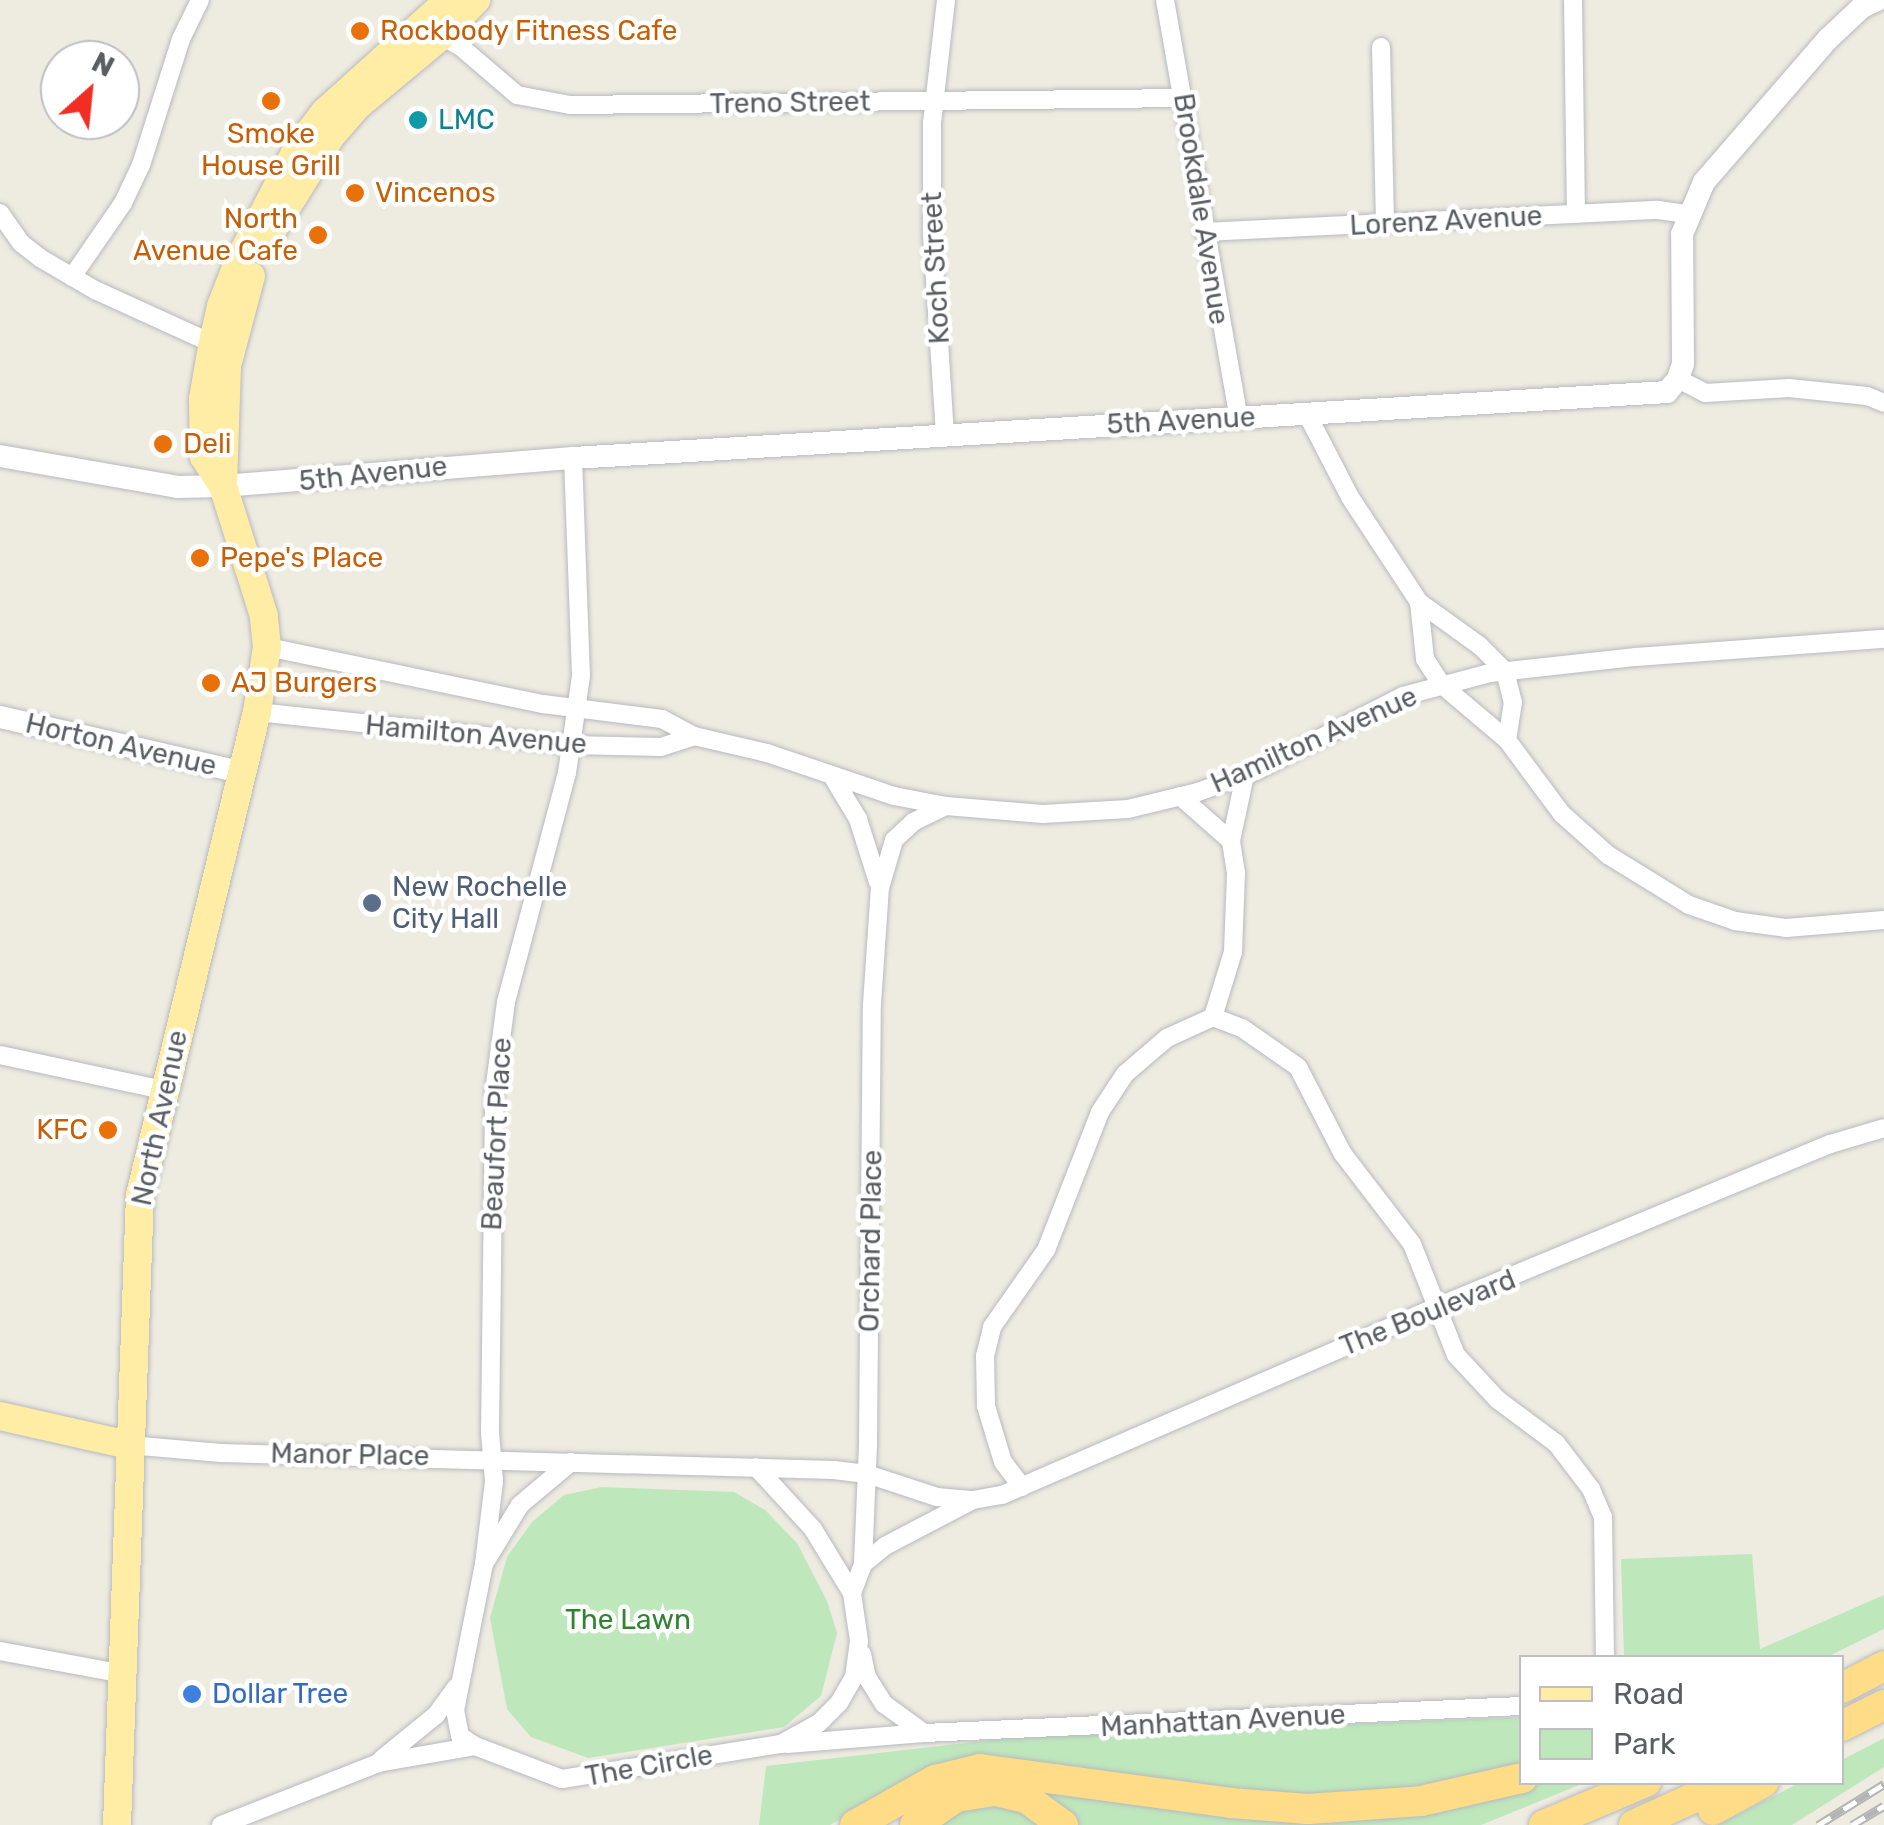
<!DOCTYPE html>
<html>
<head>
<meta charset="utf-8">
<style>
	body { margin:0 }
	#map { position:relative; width:1884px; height:1825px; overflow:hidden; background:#eeebe1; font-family:Rubik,sans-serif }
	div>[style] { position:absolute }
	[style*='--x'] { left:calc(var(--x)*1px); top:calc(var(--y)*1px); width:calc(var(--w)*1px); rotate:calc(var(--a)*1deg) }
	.green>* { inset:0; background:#bee7bc }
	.roads { filter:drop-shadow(0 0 2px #b7babf) drop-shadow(0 0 2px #b7babf) }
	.street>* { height:18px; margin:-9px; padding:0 9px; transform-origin:9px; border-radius:9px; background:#fff }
	.secondary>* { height:22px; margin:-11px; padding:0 11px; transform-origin:11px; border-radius:11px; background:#fff }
	.primary>* { height:28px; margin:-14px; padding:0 14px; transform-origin:14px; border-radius:14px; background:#ffeda5 }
	.highway>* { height:30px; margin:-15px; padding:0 15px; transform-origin:15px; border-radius:15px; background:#ffdc87 }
	.rail>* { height:9px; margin-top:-4.5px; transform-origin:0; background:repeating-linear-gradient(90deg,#fff 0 15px,#b3b4b4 0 30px); box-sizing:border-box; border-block:2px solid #b3b4b4 }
	.dots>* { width:28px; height:28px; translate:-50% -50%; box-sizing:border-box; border:5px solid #fff; border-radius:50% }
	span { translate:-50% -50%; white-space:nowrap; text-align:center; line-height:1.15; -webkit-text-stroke:9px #fff; paint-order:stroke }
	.food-label { font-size:28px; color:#c56008 }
	.left { translate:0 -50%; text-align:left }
	.right { translate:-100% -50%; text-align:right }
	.street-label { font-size:28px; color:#5a5e63 }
	.culture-label { font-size:28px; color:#0d838f }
	.service-label { font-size:28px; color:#4e5e75 }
	.park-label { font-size:28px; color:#308431 }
	.shop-label { font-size:28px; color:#366cbe }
	.legend { position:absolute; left:1519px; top:1655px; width:325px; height:130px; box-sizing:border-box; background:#fff; border:2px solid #bdbfc1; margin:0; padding:12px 18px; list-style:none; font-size:30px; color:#5a5e63 }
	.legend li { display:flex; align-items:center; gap:20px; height:50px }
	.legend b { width:50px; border:2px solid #bdbfc1 }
	.north { position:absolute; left:40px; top:40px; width:100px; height:100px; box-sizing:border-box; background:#fff; border:2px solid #bdbfc1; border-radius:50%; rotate:27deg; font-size:28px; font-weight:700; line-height:40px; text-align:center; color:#5a5e63 }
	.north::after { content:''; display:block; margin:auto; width:35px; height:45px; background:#f12d24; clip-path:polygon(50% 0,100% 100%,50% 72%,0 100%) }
</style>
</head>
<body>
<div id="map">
	<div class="green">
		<i style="clip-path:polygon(602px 1487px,734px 1492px,765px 1510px,797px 1543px,827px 1601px,837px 1633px,821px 1696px,784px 1727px,588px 1758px,531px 1737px,507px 1709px,490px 1618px,507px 1557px,532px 1522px,564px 1495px)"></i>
		<i style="clip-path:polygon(1752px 1554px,1760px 1649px,1884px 1595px,1884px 1629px,1827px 1657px,1624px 1657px,1621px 1559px)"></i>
		<i style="clip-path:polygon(1521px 1717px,1521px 1767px,1397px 1793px,1310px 1799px,986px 1756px,946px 1761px,830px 1825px,759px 1825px,766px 1766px,1009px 1738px)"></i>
		<i style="clip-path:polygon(1884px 1738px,1884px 1767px,1792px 1825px,1718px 1825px,1799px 1783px,1842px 1782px,1842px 1760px)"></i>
		<i style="clip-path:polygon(1011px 1780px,1440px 1810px,1540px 1783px,1584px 1783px,1481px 1825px,1073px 1825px)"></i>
		<i style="clip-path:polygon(960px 1806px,1006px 1806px,1045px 1825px,935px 1825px)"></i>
	</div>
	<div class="roads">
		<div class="street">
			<i style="--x:1165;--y:0;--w:424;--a:80"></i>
			<i style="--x:1573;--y:0;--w:214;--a:89.2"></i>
			<i style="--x:436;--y:33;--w:29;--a:29"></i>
			<i style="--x:461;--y:47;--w:74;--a:40.6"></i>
			<i style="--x:517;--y:95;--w:54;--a:10.7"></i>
			<i style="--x:570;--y:105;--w:613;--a:-0.65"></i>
			<i style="--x:1381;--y:47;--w:175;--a:88.7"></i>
			<i style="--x:0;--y:213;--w:37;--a:55"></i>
			<i style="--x:21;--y:243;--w:24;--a:38"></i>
			<i style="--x:40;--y:258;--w:64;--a:30.2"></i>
			<i style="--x:95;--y:290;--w:140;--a:24.5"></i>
			<i style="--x:1204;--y:232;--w:455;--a:-2.8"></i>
			<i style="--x:1658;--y:210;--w:30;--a:8"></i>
			<i style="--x:72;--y:277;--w:90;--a:-55.4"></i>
			<i style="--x:123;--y:203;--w:42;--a:-64.7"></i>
			<i style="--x:141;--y:165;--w:132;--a:-72.4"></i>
			<i style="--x:181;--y:39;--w:43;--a:-64"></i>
			<i style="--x:1678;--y:379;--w:30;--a:27"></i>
			<i style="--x:1705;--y:393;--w:84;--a:-3.4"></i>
			<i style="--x:1789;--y:388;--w:78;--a:5.9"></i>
			<i style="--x:1867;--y:396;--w:18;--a:22"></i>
			<i style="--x:1307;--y:414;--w:93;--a:62.6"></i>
			<i style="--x:1350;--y:497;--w:126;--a:56.7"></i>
			<i style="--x:1419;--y:602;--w:57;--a:84"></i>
			<i style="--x:1425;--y:659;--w:31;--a:57"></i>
			<i style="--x:1442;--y:685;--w:85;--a:40.2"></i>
			<i style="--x:1507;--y:740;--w:92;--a:53.4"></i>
			<i style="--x:1562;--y:814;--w:62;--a:41.7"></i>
			<i style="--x:1608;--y:855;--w:95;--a:31.7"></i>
			<i style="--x:1689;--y:905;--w:49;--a:19.2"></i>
			<i style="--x:1735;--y:921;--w:51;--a:7.8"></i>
			<i style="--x:1786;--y:928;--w:98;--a:-4.7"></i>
			<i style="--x:945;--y:435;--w:202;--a:-93.7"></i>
			<i style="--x:932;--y:233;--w:110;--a:-90"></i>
			<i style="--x:932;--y:123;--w:124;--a:-83.5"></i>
			<i style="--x:1419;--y:602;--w:75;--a:35.8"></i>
			<i style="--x:1480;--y:646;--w:35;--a:45"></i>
			<i style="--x:1505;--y:671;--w:32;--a:76"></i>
			<i style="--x:1513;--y:702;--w:38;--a:99"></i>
			<i style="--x:267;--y:647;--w:282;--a:11.7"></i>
			<i style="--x:543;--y:704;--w:120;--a:7.2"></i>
			<i style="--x:662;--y:719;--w:36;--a:28"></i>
			<i style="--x:694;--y:736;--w:75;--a:13.1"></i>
			<i style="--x:767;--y:753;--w:134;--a:18.7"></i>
			<i style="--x:894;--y:796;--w:53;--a:10.9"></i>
			<i style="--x:946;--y:806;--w:97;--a:4.7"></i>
			<i style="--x:1043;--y:814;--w:85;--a:-3.4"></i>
			<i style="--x:1128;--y:809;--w:72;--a:-13.7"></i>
			<i style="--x:1198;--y:792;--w:62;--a:-19.9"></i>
			<i style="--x:1256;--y:771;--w:165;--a:-27"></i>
			<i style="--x:1403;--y:696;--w:90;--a:-14.8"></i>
			<i style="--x:1490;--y:673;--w:147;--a:-6.3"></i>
			<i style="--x:1636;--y:657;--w:249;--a:-4.2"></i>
			<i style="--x:257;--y:712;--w:315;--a:6"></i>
			<i style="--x:570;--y:745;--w:91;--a:1.3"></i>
			<i style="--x:661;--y:747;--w:35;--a:-18"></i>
			<i style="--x:834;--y:779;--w:47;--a:59"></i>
			<i style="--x:858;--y:819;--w:66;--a:72.4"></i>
			<i style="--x:1180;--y:796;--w:68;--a:41.4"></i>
			<i style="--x:1213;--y:1017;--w:31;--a:21"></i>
			<i style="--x:1242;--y:1028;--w:68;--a:34.9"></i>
			<i style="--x:1298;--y:1067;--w:98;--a:62.7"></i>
			<i style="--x:1343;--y:1154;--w:113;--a:52.5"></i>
			<i style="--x:1412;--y:1244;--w:119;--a:68.4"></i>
			<i style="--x:1456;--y:1355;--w:62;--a:47"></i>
			<i style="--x:1498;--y:1400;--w:72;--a:36.6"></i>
			<i style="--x:1556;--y:1443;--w:58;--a:52.7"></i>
			<i style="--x:1591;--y:1489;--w:30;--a:67"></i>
			<i style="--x:1603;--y:1517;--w:141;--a:89.2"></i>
			<i style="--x:0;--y:1055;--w:167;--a:12.1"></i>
			<i style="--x:129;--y:1445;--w:92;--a:5"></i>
			<i style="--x:221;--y:1453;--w:613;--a:1.59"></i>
			<i style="--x:834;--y:1470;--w:33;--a:7"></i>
			<i style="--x:867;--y:1474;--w:74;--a:18.2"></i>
			<i style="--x:937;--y:1497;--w:36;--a:5"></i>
			<i style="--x:973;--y:1500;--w:29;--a:-10"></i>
			<i style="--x:1002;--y:1495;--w:476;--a:-23.4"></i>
			<i style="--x:1439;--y:1306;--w:423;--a:-22.5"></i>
			<i style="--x:1830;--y:1144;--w:56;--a:-16.5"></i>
			<i style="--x:571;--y:1462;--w:67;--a:139.9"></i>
			<i style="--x:520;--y:1505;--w:69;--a:121.4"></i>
			<i style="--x:484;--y:1564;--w:149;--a:101.2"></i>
			<i style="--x:455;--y:1710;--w:26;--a:79"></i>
			<i style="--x:460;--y:1736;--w:18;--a:34"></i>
			<i style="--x:475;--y:1746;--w:93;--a:20.8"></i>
			<i style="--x:562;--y:1779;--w:222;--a:-9.1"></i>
			<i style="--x:781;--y:1744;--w:43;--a:-28.9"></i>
			<i style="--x:819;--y:1723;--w:28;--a:-45"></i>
			<i style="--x:839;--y:1703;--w:30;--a:-60"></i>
			<i style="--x:854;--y:1677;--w:36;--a:-82"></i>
			<i style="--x:859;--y:1641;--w:49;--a:-98.3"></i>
			<i style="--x:852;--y:1593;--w:75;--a:-121.4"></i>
			<i style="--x:813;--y:1529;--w:84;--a:-132.6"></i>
			<i style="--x:1022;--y:1487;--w:31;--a:-127"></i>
			<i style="--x:1003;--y:1462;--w:59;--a:-106.9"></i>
			<i style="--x:986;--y:1406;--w:50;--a:-91.1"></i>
			<i style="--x:985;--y:1356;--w:30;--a:-76"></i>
			<i style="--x:992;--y:1327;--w:94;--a:-55"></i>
			<i style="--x:1046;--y:1250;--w:148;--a:-68.6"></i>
			<i style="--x:1100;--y:1112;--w:45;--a:-56.7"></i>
			<i style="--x:1125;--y:1074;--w:55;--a:-40.6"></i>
			<i style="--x:1167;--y:1038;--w:51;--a:-24.5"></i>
			<i style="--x:1213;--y:1017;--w:68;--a:-72.9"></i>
			<i style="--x:1233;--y:952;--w:79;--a:-87.8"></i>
			<i style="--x:1236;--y:873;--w:32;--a:-99"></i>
			<i style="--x:1231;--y:841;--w:67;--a:-78"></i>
			<i style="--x:484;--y:1564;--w:84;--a:-83.1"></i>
			<i style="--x:494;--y:1481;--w:49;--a:-94.7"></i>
			<i style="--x:490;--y:1432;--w:340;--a:-89.3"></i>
			<i style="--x:494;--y:1092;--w:91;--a:-82.4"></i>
			<i style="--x:506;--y:1002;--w:237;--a:-75.1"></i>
			<i style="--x:567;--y:773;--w:98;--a:-81.8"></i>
			<i style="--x:581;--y:676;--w:218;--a:-92.1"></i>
			<i style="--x:863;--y:1564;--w:28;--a:-39"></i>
			<i style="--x:885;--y:1546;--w:97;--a:-27.6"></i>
			<i style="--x:852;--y:1593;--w:31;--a:-69"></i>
			<i style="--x:863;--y:1564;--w:120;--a:-87.6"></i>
			<i style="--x:868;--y:1444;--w:440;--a:-89.5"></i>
			<i style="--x:872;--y:1004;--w:116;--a:-86.1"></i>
			<i style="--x:880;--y:888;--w:50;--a:-73.7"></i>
			<i style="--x:894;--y:840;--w:26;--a:-43"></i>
			<i style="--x:913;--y:822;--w:37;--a:-26"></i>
			<i style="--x:0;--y:1651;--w:126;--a:10.5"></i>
			<i style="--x:862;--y:1654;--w:24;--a:78"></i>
			<i style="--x:867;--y:1677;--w:32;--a:58"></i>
			<i style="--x:884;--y:1704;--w:49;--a:35.9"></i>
			<i style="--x:787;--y:1744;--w:137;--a:-4.6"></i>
			<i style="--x:924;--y:1733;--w:599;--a:-2.59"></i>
			<i style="--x:382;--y:1759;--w:70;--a:-39.2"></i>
			<i style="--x:436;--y:1715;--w:34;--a:-54"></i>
			<i style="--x:221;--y:1825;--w:169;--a:-21.5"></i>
			<i style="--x:378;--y:1763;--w:98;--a:-9.9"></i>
		</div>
		<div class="secondary">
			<i style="--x:0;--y:456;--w:180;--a:9.9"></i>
			<i style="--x:177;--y:487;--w:46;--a:-1.2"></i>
			<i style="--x:223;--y:486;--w:351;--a:-4.6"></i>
			<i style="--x:573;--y:458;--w:1096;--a:-3.45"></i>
			<i style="--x:1667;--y:392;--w:17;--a:-50"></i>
			<i style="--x:1678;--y:379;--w:16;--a:-72"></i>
			<i style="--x:1683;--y:364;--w:130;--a:-90.4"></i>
			<i style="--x:1682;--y:234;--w:56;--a:-67.1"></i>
			<i style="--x:1704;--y:182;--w:189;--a:-49.1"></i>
			<i style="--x:1828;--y:39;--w:47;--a:-43.3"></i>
			<i style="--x:1862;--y:7;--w:17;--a:-25"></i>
			<i style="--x:0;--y:717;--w:247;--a:12.9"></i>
		</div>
		<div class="primary">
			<i style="--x:268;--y:237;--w:119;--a:-58"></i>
			<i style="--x:331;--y:136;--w:40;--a:-49"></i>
			<i style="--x:357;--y:106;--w:108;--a:-39.7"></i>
			<i style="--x:440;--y:37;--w:52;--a:-45.8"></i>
			<i style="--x:223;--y:486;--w:120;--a:-88.1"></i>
			<i style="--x:227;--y:366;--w:93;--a:-75.1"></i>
			<i style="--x:0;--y:1416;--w:132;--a:12.7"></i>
			<i style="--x:117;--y:1825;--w:630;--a:-87.91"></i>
			<i style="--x:140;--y:1195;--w:497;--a:-76.4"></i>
			<i style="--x:257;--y:712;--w:66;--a:-81.3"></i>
			<i style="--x:267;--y:647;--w:31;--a:-96"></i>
			<i style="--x:264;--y:616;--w:136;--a:-107.5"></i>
			<i style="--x:223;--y:486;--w:35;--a:-123"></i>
			<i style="--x:204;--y:457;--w:58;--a:-91"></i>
			<i style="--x:203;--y:399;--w:53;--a:-80.2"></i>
			<i style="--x:212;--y:347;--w:42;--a:-77.6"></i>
			<i style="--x:221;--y:306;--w:49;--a:-68.6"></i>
			<i style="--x:239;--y:260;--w:127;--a:-62.4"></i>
			<i style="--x:298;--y:147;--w:44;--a:-52.4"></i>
			<i style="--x:325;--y:112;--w:167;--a:-42.1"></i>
		</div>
		<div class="highway">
			<i style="--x:1842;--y:1688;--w:47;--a:-27.6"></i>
			<i style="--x:1842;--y:1726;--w:47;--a:-26.6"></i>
			<i style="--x:1713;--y:1810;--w:58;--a:-28.8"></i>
			<i style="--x:855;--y:1825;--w:92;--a:-29.4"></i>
			<i style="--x:935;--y:1780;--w:46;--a:-13.7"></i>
			<i style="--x:980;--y:1769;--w:253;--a:7.7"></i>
			<i style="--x:1231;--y:1803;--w:77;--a:4.5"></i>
			<i style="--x:1308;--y:1809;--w:113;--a:-4"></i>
			<i style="--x:1421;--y:1801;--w:104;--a:-12.8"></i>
			<i style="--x:915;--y:1825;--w:50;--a:-34.3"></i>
			<i style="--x:956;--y:1797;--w:39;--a:-9"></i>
			<i style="--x:995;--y:1791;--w:32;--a:13"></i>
			<i style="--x:1026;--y:1798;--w:46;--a:36.1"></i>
			<i style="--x:1544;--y:1825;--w:111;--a:-22.9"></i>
			<i style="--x:1634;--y:1825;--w:103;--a:-24.6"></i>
		</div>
	</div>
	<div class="rail">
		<i style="--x:1818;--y:1825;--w:78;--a:-31.8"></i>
		<i style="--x:1852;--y:1825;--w:37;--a:-31"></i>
	</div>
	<div class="dots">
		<i style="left:360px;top:31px;background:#e8710a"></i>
		<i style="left:271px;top:101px;background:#e8710a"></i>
		<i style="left:418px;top:120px;background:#0f9aa8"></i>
		<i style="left:355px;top:193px;background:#e8710a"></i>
		<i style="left:318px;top:235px;background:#e8710a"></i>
		<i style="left:163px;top:444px;background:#e8710a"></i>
		<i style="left:200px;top:558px;background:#e8710a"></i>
		<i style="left:211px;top:683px;background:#e8710a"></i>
		<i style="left:372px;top:903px;background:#5c6f8a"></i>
		<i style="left:108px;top:1130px;background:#e8710a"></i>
		<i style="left:192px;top:1694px;background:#3f7fe0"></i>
	</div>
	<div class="food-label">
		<span class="left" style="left:380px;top:31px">Rockbody Fitness Cafe</span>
		<span style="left:271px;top:150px">Smoke<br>House Grill</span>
		<span class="left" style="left:375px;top:193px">Vincenos</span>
		<span class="right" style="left:298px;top:235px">North<br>Avenue Cafe</span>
		<span class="left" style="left:183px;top:444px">Deli</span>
		<span class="left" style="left:220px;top:558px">Pepe's Place</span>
		<span class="left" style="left:231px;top:683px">AJ Burgers</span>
		<span class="right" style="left:88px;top:1130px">KFC</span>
	</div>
	<div class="street-label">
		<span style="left:790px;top:103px;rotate:-1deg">Treno Street</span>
		<span style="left:1201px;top:209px;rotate:81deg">Brookdale Avenue</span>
		<span style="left:1446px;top:221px;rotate:-3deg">Lorenz Avenue</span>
		<span style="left:936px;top:268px;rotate:-93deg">Koch Street</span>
		<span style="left:1181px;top:421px;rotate:-3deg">5th Avenue</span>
		<span style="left:373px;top:474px;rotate:-6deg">5th Avenue</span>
		<span style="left:476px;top:735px;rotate:5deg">Hamilton Avenue</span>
		<span style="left:1314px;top:740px;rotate:-24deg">Hamilton Avenue</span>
		<span style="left:121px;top:745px;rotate:13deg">Horton Avenue</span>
		<span style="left:160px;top:1118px;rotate:-78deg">North Avenue</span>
		<span style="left:497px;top:1134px;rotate:-87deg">Beaufort Place</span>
		<span style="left:871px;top:1241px;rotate:-89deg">Orchard Place</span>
		<span style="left:1428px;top:1313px;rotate:-22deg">The Boulevard</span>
		<span style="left:350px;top:1455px;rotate:1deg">Manor Place</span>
		<span style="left:1223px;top:1721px;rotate:-3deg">Manhattan Avenue</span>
		<span style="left:649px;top:1766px;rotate:-10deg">The Circle</span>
	</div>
	<div class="culture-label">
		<span class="left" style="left:438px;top:120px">LMC</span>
	</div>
	<div class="service-label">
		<span class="left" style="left:392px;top:903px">New Rochelle<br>City Hall</span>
	</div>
	<div class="park-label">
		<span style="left:628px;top:1620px">The Lawn</span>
	</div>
	<div class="shop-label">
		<span class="left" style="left:212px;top:1694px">Dollar Tree</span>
	</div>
	<ul class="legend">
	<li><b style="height:12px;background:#ffeda5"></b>Road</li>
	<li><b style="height:28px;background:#bee7bc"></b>Park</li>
	</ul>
	<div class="north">N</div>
</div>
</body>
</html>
